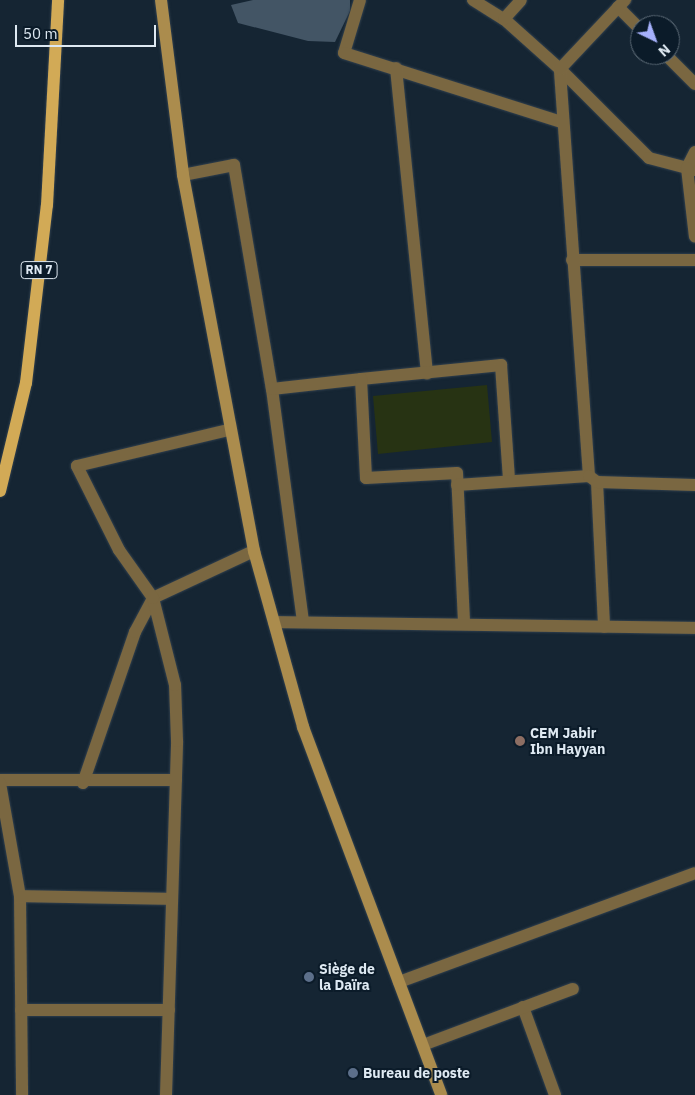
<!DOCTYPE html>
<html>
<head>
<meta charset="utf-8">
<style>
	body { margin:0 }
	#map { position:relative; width:695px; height:1095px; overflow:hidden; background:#152533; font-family:"IBM Plex Sans",sans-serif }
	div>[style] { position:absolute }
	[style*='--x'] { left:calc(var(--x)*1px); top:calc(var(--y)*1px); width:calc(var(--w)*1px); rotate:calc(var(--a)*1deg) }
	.green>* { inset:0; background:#273313 }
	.building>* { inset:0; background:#435565 }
	.roads { filter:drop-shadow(0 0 1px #31404e) drop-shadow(0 0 1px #31404e) }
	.street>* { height:12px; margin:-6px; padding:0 6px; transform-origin:6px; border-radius:6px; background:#7a6741 }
	.secondary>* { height:12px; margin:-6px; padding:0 6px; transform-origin:6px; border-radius:6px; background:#ab8c4d }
	.primary>* { height:12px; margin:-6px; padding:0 6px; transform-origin:6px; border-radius:6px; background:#d2aa56 }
	.dots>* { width:14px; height:14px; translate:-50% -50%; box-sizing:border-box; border:2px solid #0b1b29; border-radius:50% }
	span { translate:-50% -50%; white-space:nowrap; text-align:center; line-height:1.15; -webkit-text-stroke:4px #0b1b29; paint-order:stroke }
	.shield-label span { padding:1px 4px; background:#0b1b29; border:1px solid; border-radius:4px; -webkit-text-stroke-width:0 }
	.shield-label { font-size:12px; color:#dee9f2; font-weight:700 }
	.poi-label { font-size:14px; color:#dee9f2; font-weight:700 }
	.left { translate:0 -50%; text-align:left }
	.north { position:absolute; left:630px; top:15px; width:50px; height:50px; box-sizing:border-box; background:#0b1b29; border:1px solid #5f6d79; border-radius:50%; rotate:138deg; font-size:14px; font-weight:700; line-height:20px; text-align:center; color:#dee9f2 }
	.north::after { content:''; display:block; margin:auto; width:18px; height:22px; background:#a6b1fc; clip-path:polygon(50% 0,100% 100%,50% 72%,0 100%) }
	.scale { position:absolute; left:15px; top:25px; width:141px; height:22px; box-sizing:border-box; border:2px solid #dee9f2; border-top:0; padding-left:6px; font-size:15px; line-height:18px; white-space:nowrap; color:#dee9f2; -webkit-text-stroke:4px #0b1b29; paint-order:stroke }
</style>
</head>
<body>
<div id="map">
	<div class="green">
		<i style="clip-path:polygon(487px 385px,492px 442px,378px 454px,373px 396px)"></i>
	</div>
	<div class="building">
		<i style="clip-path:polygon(253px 0,350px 0,350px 11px,335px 42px,308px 41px,238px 23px,231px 5px)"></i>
	</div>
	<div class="roads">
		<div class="street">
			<i style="--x:360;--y:0;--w:55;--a:106.8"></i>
			<i style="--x:344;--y:53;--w:228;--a:17.6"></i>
			<i style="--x:473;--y:0;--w:36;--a:32"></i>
			<i style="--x:504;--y:19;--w:75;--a:41.8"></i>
			<i style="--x:560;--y:69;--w:126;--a:45"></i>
			<i style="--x:649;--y:158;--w:48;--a:14.6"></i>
			<i style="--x:618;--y:7;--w:31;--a:45"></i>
			<i style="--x:504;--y:19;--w:25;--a:-48"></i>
			<i style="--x:666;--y:55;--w:41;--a:45"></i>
			<i style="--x:396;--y:68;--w:307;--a:84.2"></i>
			<i style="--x:695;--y:152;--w:18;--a:117"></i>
			<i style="--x:687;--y:168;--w:69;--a:83.4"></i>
			<i style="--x:183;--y:175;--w:52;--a:-11.1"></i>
			<i style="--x:234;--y:165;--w:227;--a:80.4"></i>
			<i style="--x:272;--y:389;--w:235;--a:82.4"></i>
			<i style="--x:572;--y:260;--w:123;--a:0"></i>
			<i style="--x:361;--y:379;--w:141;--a:-5.7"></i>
			<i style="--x:501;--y:365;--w:115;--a:86"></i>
			<i style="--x:272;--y:389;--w:90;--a:-6.4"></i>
			<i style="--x:361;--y:379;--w:99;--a:87.1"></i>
			<i style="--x:366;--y:478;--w:91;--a:-3.1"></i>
			<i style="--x:457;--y:473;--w:151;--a:87.3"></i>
			<i style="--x:589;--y:476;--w:408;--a:-94.1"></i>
			<i style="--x:560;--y:69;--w:95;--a:-46.7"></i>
			<i style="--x:597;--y:482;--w:145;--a:87.2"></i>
			<i style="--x:457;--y:485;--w:132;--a:-3.9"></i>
			<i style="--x:589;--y:476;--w:10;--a:37"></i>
			<i style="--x:597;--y:482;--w:98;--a:1.8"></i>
			<i style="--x:274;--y:622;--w:421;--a:0.8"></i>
			<i style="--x:0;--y:780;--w:176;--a:0"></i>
			<i style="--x:0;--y:783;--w:115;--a:80"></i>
			<i style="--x:20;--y:896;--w:199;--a:89.4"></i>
			<i style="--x:83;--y:783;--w:160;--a:-71"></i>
			<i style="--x:135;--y:632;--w:38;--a:-62"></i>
			<i style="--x:153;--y:598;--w:111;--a:-25"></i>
			<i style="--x:20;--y:896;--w:152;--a:1.1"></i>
			<i style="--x:399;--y:982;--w:315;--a:-20.2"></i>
			<i style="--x:523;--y:1007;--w:94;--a:70"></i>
			<i style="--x:21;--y:1010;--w:148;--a:0"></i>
			<i style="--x:423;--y:1045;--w:160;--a:-20.5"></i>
			<i style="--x:166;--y:1095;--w:354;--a:-88.2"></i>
			<i style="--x:177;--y:741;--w:56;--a:-92"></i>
			<i style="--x:175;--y:685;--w:90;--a:-104.2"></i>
			<i style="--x:153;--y:598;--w:59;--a:-125.3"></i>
			<i style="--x:119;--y:550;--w:94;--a:-116.6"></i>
			<i style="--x:77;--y:466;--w:155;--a:-13.4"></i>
		</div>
		<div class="secondary">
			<i style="--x:161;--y:0;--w:176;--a:82.8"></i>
			<i style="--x:183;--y:175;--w:383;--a:79.3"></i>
			<i style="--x:254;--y:551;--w:183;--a:74.4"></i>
			<i style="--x:303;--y:727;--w:393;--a:69.4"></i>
		</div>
		<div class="primary">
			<i style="--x:0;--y:491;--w:111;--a:-76.5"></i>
			<i style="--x:26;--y:383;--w:179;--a:-83.3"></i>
			<i style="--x:47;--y:205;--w:205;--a:-86.9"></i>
		</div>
	</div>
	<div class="dots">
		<i style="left:520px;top:741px;background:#8d6e63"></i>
		<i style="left:309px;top:977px;background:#5c6f8a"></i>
		<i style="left:353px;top:1073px;background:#5c6f8a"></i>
	</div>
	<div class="shield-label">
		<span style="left:39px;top:270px">RN 7</span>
	</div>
	<div class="poi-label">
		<span class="left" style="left:530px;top:741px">CEM Jabir<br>Ibn Hayyan</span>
		<span class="left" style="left:319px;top:977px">Siège de<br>la Daïra</span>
		<span class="left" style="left:363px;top:1073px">Bureau de poste</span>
	</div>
	<div class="north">N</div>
	<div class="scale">50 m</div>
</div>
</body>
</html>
